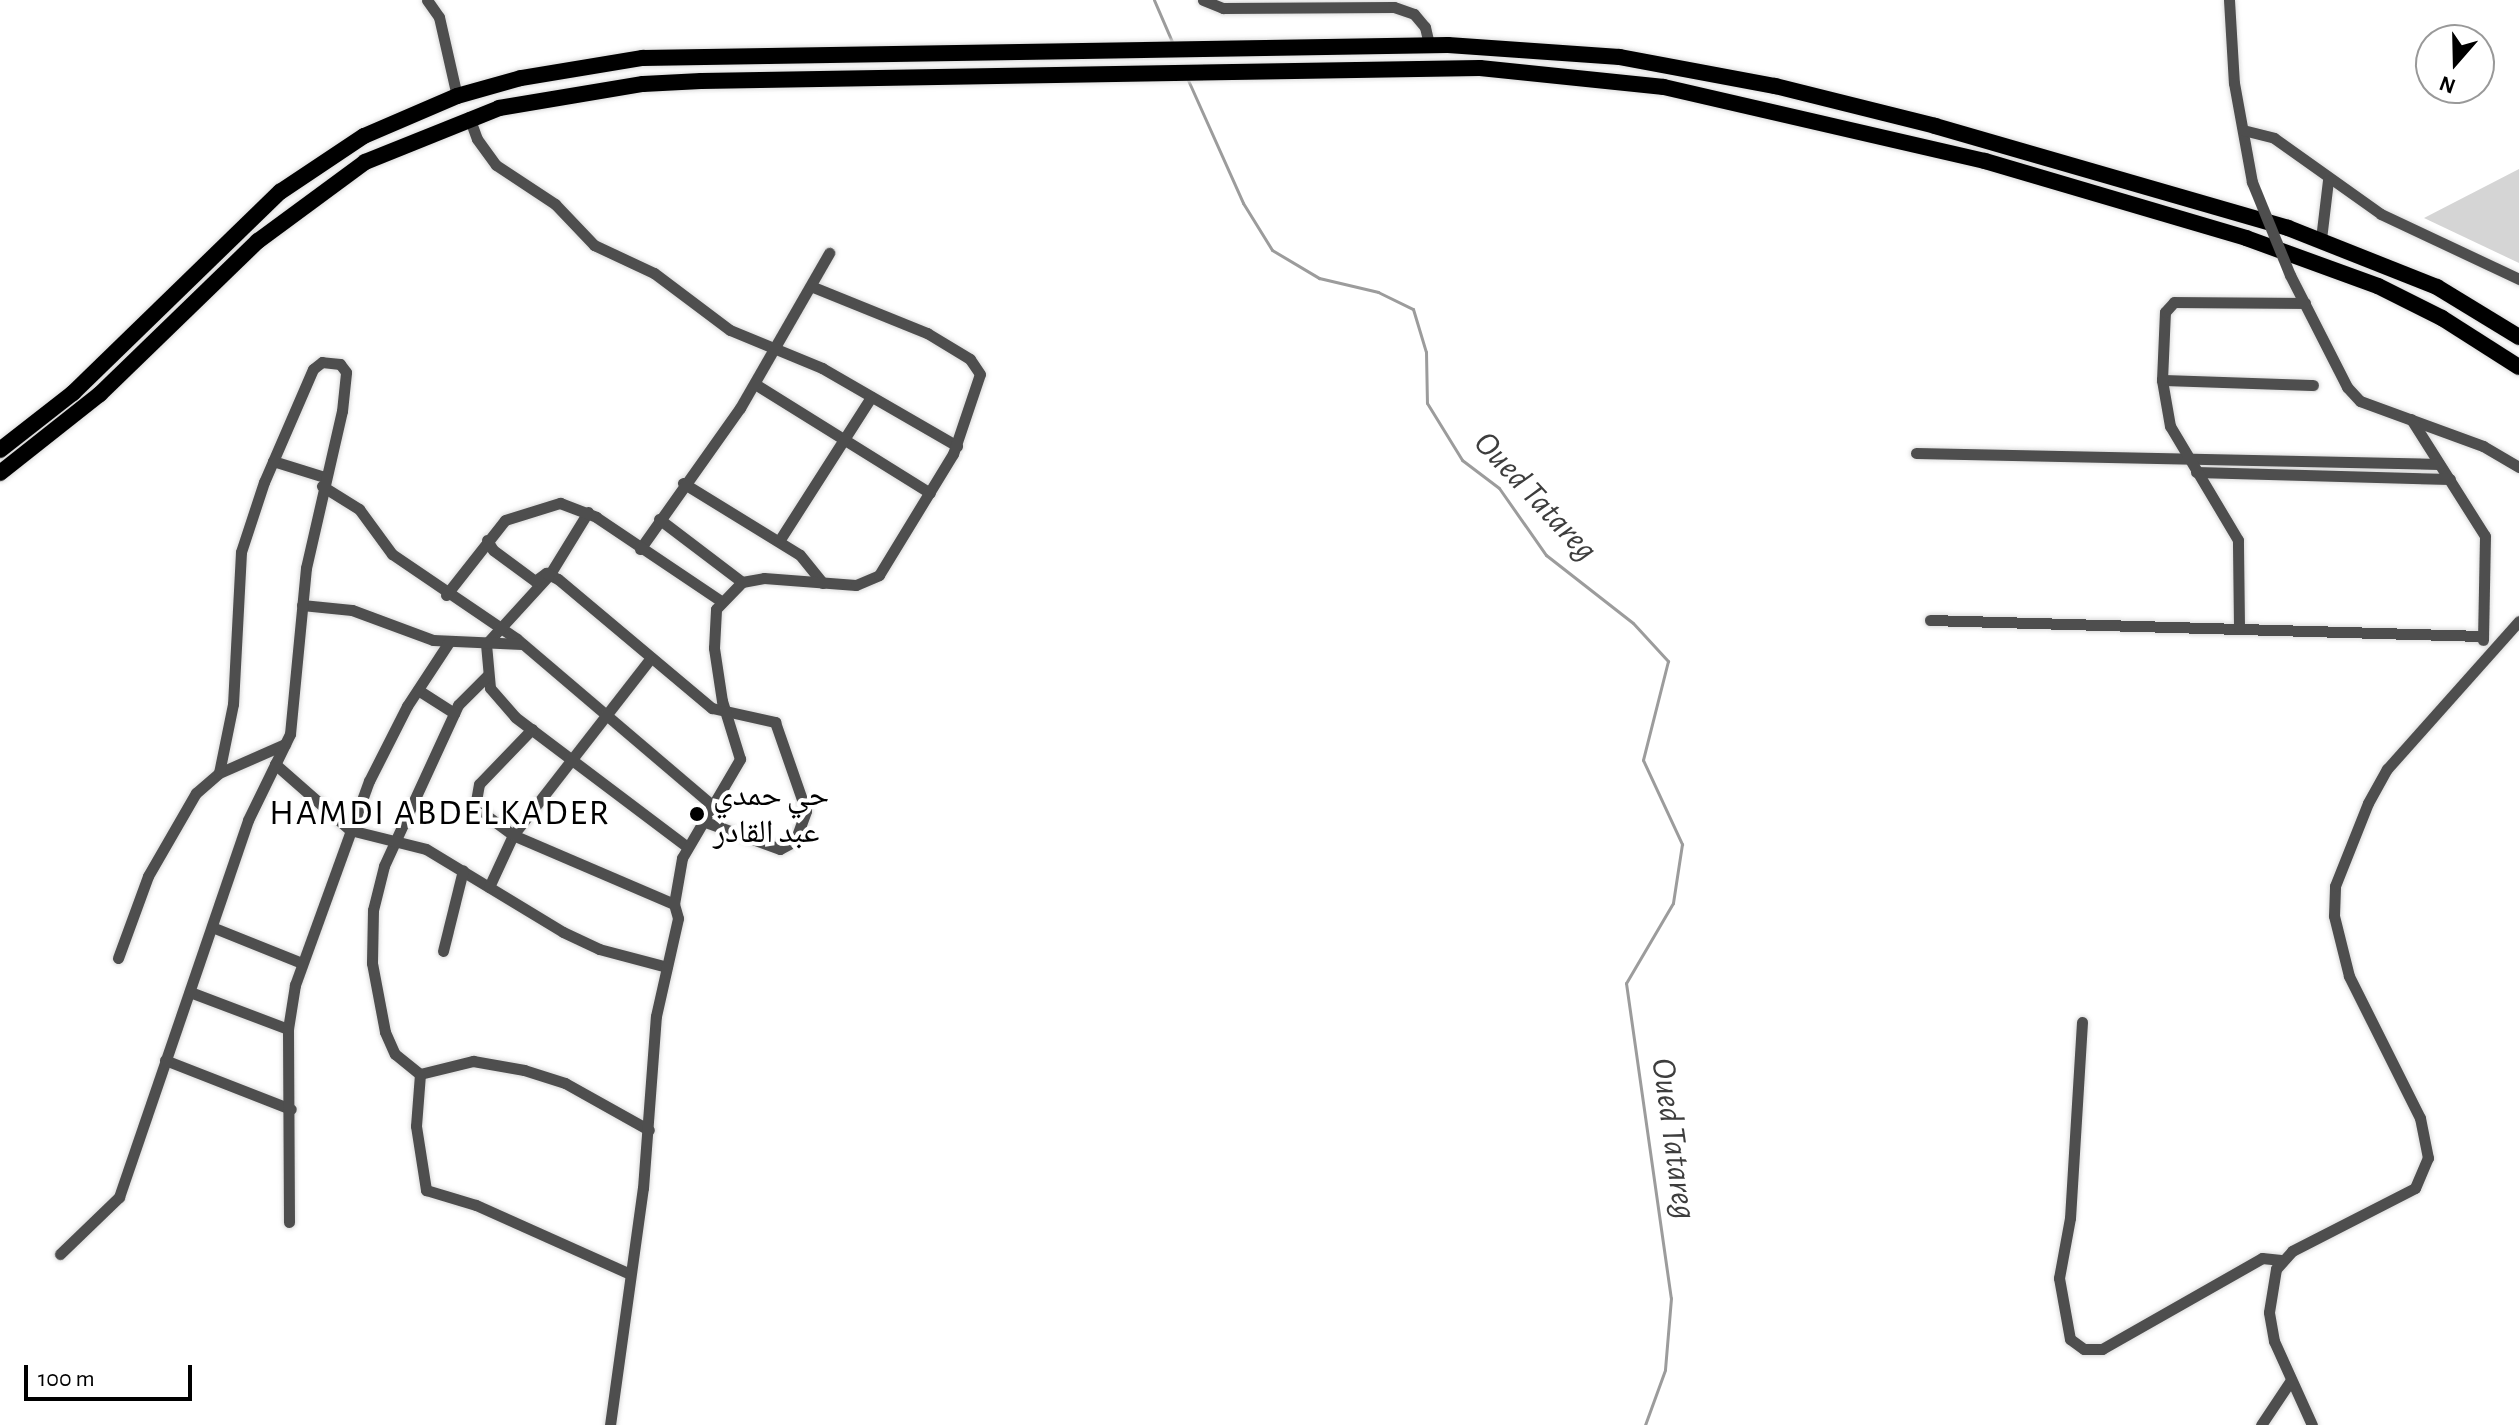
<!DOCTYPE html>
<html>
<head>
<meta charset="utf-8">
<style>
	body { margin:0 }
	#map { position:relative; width:2519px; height:1425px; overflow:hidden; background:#fff; font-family:"Alegreya Sans","Noto Naskh Arabic",sans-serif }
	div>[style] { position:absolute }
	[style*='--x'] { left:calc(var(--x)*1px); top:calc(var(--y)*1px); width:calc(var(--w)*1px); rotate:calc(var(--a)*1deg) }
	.green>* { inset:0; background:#d5d5d5 }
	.stream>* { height:3px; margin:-1.5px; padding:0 1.5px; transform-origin:1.5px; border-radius:1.5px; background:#9c9c9c }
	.roads { filter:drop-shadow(0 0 2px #dbdbdb) drop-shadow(0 0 2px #dbdbdb) }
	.minor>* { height:11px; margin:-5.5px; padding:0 5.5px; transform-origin:5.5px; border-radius:5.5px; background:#4e4e4e }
	.highway>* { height:16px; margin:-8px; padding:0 8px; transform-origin:8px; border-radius:8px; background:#000 }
	.minor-bridge>* { height:11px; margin:-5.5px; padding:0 5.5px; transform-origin:5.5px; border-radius:5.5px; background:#4e4e4e }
	.dots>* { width:22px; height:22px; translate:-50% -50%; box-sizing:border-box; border:4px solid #fff; border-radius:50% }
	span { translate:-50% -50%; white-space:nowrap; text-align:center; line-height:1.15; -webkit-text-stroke:8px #fff; paint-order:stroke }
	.poi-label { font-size:32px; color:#000 }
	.left { translate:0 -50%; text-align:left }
	.water-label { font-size:34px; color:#3d3d3d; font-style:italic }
	.quarter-label { font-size:36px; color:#000; letter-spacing:2px }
	.north { position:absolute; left:2415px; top:24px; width:80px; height:80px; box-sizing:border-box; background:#fff; border:2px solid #999; border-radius:50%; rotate:200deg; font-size:22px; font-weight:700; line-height:32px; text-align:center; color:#000 }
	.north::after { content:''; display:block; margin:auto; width:28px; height:36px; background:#000; clip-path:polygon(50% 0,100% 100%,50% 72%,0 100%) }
	.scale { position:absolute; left:24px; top:1365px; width:168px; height:36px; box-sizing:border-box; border:4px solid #000; border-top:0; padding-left:10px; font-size:24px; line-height:28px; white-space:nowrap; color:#000; -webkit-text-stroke:6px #fff; paint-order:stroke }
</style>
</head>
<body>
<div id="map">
	<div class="green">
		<i style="clip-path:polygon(2519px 169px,2519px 263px,2424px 218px)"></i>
	</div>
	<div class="stream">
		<i style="--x:1154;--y:0;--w:48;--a:66.6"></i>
		<i style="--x:1188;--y:80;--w:135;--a:65.9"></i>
		<i style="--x:1243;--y:203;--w:55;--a:58.3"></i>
		<i style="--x:1272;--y:250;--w:55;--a:30.8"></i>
		<i style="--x:1319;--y:278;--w:61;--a:13.3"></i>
		<i style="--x:1378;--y:292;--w:39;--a:26"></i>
		<i style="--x:1413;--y:309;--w:45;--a:73.2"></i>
		<i style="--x:1426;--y:352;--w:51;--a:88.9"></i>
		<i style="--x:1427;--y:403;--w:67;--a:58.4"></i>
		<i style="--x:1462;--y:460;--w:46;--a:37.1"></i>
		<i style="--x:1499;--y:488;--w:82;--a:55"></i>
		<i style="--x:1546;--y:555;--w:110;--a:38"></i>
		<i style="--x:1633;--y:623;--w:52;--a:47.4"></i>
		<i style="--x:1668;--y:661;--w:102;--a:104.2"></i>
		<i style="--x:1643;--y:760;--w:93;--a:65.1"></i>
		<i style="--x:1682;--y:844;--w:60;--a:98.7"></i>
		<i style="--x:1673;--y:903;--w:93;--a:120.4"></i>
		<i style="--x:1626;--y:983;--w:318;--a:81.9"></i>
		<i style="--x:1671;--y:1298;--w:72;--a:94.8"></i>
		<i style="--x:1665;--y:1370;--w:59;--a:110"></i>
	</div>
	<div class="roads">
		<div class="minor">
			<i style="--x:427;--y:0;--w:21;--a:55"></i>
			<i style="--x:439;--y:17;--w:81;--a:77.2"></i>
			<i style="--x:1203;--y:0;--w:22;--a:22"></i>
			<i style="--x:1223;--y:8;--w:171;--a:-0.3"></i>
			<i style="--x:1394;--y:7;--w:21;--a:19"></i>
			<i style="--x:1414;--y:14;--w:17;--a:50"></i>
			<i style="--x:1425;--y:27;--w:18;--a:77"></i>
			<i style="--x:2229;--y:0;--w:83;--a:86.6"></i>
			<i style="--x:2234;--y:83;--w:101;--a:79.7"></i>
			<i style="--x:469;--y:117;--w:23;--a:70"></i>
			<i style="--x:477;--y:139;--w:32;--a:54"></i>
			<i style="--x:496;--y:165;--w:71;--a:33.5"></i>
			<i style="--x:555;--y:204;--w:57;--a:46.4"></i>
			<i style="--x:594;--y:245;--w:66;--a:25"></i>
			<i style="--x:654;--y:273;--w:95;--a:36.9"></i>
			<i style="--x:730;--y:330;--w:100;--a:22.4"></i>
			<i style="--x:822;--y:368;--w:156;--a:30"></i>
			<i style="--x:2243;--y:130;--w:32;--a:14"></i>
			<i style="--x:2274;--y:138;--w:131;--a:35.4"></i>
			<i style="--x:2381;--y:214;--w:153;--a:25.2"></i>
			<i style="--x:2321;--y:239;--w:59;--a:-83.2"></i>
			<i style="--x:2290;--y:275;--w:126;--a:63"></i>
			<i style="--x:2347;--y:387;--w:19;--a:47"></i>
			<i style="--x:2360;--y:401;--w:131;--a:20.1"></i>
			<i style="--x:2483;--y:446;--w:42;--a:30.3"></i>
			<i style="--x:2162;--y:380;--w:151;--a:1.9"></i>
			<i style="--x:755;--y:384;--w:206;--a:31.9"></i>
			<i style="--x:2411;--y:419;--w:138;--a:57.7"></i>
			<i style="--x:2485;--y:536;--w:104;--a:91.1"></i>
			<i style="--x:1916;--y:453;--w:523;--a:1.2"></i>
			<i style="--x:273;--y:461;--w:53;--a:17.4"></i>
			<i style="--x:2196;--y:472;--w:254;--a:1.6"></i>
			<i style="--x:683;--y:483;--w:137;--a:31.6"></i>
			<i style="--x:800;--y:555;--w:36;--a:51"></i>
			<i style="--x:322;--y:486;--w:44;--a:31.9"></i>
			<i style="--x:359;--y:509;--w:56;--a:53.7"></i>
			<i style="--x:392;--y:554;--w:151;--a:34.2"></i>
			<i style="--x:517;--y:639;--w:255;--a:40.4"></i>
			<i style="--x:588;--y:512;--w:73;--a:121.5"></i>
			<i style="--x:550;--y:574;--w:95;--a:132.4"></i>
			<i style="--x:486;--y:644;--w:44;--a:84.8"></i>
			<i style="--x:490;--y:688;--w:38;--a:49"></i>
			<i style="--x:515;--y:717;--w:214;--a:37"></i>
			<i style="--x:659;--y:519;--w:104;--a:37.2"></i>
			<i style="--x:487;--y:540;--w:12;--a:59"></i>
			<i style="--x:493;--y:550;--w:52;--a:36.4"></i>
			<i style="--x:535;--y:581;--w:14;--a:-36"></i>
			<i style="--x:546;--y:573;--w:13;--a:27"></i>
			<i style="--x:558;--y:579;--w:201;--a:40"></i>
			<i style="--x:712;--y:708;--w:65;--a:12.5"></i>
			<i style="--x:775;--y:722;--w:94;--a:70.8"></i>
			<i style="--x:806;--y:811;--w:32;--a:110"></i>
			<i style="--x:795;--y:841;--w:17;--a:152"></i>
			<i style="--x:780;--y:849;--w:85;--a:-160.1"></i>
			<i style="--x:779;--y:541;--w:171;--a:-57.4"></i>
			<i style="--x:640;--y:549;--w:173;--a:-54.7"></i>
			<i style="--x:740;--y:408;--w:179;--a:-60.1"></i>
			<i style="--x:446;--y:595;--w:95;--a:-51.8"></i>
			<i style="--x:505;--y:520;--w:58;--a:-17.2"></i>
			<i style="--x:560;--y:503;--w:39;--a:21"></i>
			<i style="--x:596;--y:517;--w:151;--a:33.9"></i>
			<i style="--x:302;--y:605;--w:50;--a:5.7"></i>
			<i style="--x:352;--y:610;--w:86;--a:20.3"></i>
			<i style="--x:433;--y:640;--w:89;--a:2.6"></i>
			<i style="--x:1930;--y:620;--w:553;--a:1.66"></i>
			<i style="--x:2239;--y:627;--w:87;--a:-90.7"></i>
			<i style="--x:2238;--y:540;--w:133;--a:-120.8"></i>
			<i style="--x:2170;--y:426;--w:47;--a:-99.9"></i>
			<i style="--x:2162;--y:380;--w:68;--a:-87.5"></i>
			<i style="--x:2165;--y:312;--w:13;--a:-48"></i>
			<i style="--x:2174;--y:302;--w:131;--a:0.4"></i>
			<i style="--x:488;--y:675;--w:42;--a:135"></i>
			<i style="--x:458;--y:705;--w:177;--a:114.7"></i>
			<i style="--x:384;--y:866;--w:45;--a:104"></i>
			<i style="--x:373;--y:910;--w:53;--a:91.1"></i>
			<i style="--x:372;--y:963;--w:70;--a:79.3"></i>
			<i style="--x:385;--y:1032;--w:24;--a:66"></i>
			<i style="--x:395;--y:1054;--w:32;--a:39"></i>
			<i style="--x:420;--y:1074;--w:52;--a:94.4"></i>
			<i style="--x:416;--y:1126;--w:65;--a:81.1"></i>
			<i style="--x:426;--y:1190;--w:52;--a:16.7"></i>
			<i style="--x:476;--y:1205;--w:167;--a:24.1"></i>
			<i style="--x:418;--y:690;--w:43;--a:32.6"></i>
			<i style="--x:532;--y:729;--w:76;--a:133.9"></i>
			<i style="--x:479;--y:784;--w:23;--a:100"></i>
			<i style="--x:475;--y:807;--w:47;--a:36.4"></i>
			<i style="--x:513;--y:835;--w:175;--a:23.2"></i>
			<i style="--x:275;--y:764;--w:100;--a:41.3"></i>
			<i style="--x:350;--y:830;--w:78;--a:14"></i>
			<i style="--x:426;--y:849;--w:160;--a:31.2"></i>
			<i style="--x:563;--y:932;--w:40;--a:25"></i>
			<i style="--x:599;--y:949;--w:70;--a:14.8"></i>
			<i style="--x:489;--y:887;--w:57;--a:-65.2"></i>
			<i style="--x:513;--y:835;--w:223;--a:-52.1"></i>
			<i style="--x:212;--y:927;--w:97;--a:21.8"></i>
			<i style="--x:443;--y:951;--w:83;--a:-76.1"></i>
			<i style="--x:118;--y:958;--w:87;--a:-69.9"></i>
			<i style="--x:148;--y:876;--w:96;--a:-60"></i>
			<i style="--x:196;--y:793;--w:30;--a:-41"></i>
			<i style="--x:219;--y:773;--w:72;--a:-23.7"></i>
			<i style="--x:190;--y:992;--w:105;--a:20.7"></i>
			<i style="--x:2082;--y:1022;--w:196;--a:93.5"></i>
			<i style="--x:2070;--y:1218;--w:61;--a:100.4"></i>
			<i style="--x:2059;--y:1278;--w:62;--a:79.8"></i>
			<i style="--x:2070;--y:1339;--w:17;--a:36"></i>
			<i style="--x:2084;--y:1349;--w:18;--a:0"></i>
			<i style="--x:2102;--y:1349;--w:184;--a:-29.6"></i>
			<i style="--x:2262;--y:1258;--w:19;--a:6"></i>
			<i style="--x:165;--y:1060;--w:135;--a:21.3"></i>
			<i style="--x:420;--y:1074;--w:55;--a:-13.8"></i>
			<i style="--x:473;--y:1061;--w:52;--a:10"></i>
			<i style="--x:524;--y:1070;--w:43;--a:17.6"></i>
			<i style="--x:565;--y:1083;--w:96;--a:29.2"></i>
			<i style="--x:289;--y:1222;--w:193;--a:-90.3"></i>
			<i style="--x:288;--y:1029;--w:45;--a:-81"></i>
			<i style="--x:295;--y:985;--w:217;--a:-70.1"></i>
			<i style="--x:369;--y:781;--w:84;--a:-63.1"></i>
			<i style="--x:407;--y:706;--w:77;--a:-56.7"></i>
			<i style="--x:60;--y:1254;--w:82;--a:-44"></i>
			<i style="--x:119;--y:1197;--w:398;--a:-71.1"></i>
			<i style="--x:248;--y:820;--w:96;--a:-64"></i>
			<i style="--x:290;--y:734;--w:167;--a:-84.5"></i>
			<i style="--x:306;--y:568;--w:161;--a:-77.1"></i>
			<i style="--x:342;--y:411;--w:39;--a:-84"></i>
			<i style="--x:346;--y:372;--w:10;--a:-127"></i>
			<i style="--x:340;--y:364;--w:18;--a:-174"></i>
			<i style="--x:322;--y:362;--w:11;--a:142"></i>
			<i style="--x:313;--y:369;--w:123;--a:113.4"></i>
			<i style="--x:264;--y:482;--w:74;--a:108.2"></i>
			<i style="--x:241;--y:552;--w:152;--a:93"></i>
			<i style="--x:233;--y:704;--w:70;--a:101.5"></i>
			<i style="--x:610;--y:1425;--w:239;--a:-82.1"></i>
			<i style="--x:643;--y:1188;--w:172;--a:-85.7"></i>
			<i style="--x:656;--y:1016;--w:100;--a:-77.3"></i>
			<i style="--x:678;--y:918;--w:15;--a:-106"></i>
			<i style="--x:674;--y:904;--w:47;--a:-80.1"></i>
			<i style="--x:682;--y:858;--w:115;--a:-59.6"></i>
			<i style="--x:740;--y:759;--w:61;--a:-107.2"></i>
			<i style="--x:722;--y:701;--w:54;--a:-98.6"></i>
			<i style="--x:714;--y:648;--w:39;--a:-87"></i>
			<i style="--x:716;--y:609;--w:37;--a:-46"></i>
			<i style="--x:742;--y:582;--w:22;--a:-10"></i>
			<i style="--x:764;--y:578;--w:92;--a:4.4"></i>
			<i style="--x:856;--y:585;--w:25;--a:-23"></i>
			<i style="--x:879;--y:575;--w:142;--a:-58.6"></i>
			<i style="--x:953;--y:454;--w:84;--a:-71.4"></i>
			<i style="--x:980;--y:374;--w:18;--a:-124"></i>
			<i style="--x:970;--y:359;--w:50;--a:-148.8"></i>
			<i style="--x:927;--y:333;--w:123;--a:-158"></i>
			<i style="--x:2261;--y:1425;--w:54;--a:-56.3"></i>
			<i style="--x:2312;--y:1425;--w:92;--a:-114.3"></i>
			<i style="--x:2274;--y:1341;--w:29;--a:-100"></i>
			<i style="--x:2269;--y:1312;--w:44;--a:-80.8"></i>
			<i style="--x:2276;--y:1269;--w:24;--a:-48"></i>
			<i style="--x:2292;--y:1251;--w:138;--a:-27.1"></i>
			<i style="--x:2415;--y:1188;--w:33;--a:-67"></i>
			<i style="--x:2428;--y:1158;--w:41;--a:-101.3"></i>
			<i style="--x:2420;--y:1118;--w:159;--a:-116.6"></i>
			<i style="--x:2349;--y:976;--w:62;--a:-104"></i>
			<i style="--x:2334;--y:916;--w:30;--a:-88"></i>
			<i style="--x:2335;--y:886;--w:89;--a:-68.3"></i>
			<i style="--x:2368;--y:803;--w:39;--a:-61"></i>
			<i style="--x:2387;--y:769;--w:198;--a:-48.3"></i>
		</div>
		<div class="highway">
			<i style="--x:0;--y:450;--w:93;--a:-38"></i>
			<i style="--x:73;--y:393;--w:289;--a:-44.2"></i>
			<i style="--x:280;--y:192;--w:101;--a:-33.7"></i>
			<i style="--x:364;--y:136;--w:101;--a:-23.3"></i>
			<i style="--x:457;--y:96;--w:66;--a:-15.7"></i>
			<i style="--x:521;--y:78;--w:123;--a:-9.4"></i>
			<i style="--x:642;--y:58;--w:806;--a:-0.92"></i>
			<i style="--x:1448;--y:45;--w:172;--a:4"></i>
			<i style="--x:1620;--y:57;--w:158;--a:10.6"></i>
			<i style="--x:1775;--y:86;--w:165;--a:14"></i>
			<i style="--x:1935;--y:126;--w:367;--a:16.1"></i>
			<i style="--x:2288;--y:228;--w:160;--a:21.6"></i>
			<i style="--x:2437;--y:287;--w:96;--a:31.4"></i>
			<i style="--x:0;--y:473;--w:127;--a:-38.3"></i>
			<i style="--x:100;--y:394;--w:220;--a:-44.1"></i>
			<i style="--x:258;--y:241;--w:133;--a:-36.4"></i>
			<i style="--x:365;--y:162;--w:144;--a:-21.9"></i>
			<i style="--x:499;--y:108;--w:146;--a:-9.5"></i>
			<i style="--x:643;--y:84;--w:58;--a:-3"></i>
			<i style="--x:701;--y:81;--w:779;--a:-0.96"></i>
			<i style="--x:1480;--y:68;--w:185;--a:5.9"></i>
			<i style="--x:1664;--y:87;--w:329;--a:13"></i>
			<i style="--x:1985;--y:161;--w:272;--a:16.4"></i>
			<i style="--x:2246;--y:238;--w:140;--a:20"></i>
			<i style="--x:2378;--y:286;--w:72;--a:26.6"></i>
			<i style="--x:2442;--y:318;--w:91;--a:32.5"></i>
		</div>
	</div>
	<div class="minor-bridge">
		<i style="--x:2252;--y:182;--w:100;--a:67.8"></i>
	</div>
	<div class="dots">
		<i style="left:697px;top:814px;background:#000"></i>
	</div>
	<div class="poi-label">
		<span class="left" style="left:713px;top:814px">حي حمدي<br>عبد القادر</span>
	</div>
	<div class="water-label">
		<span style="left:1535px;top:497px;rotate:47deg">Oued Tatareg</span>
		<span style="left:1673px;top:1139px;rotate:82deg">Oued Tatareg</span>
	</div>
	<div class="quarter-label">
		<span style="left:440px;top:814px">HAMDI ABDELKADER</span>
	</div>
	<div class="north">N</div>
	<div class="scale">100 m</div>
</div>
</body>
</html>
